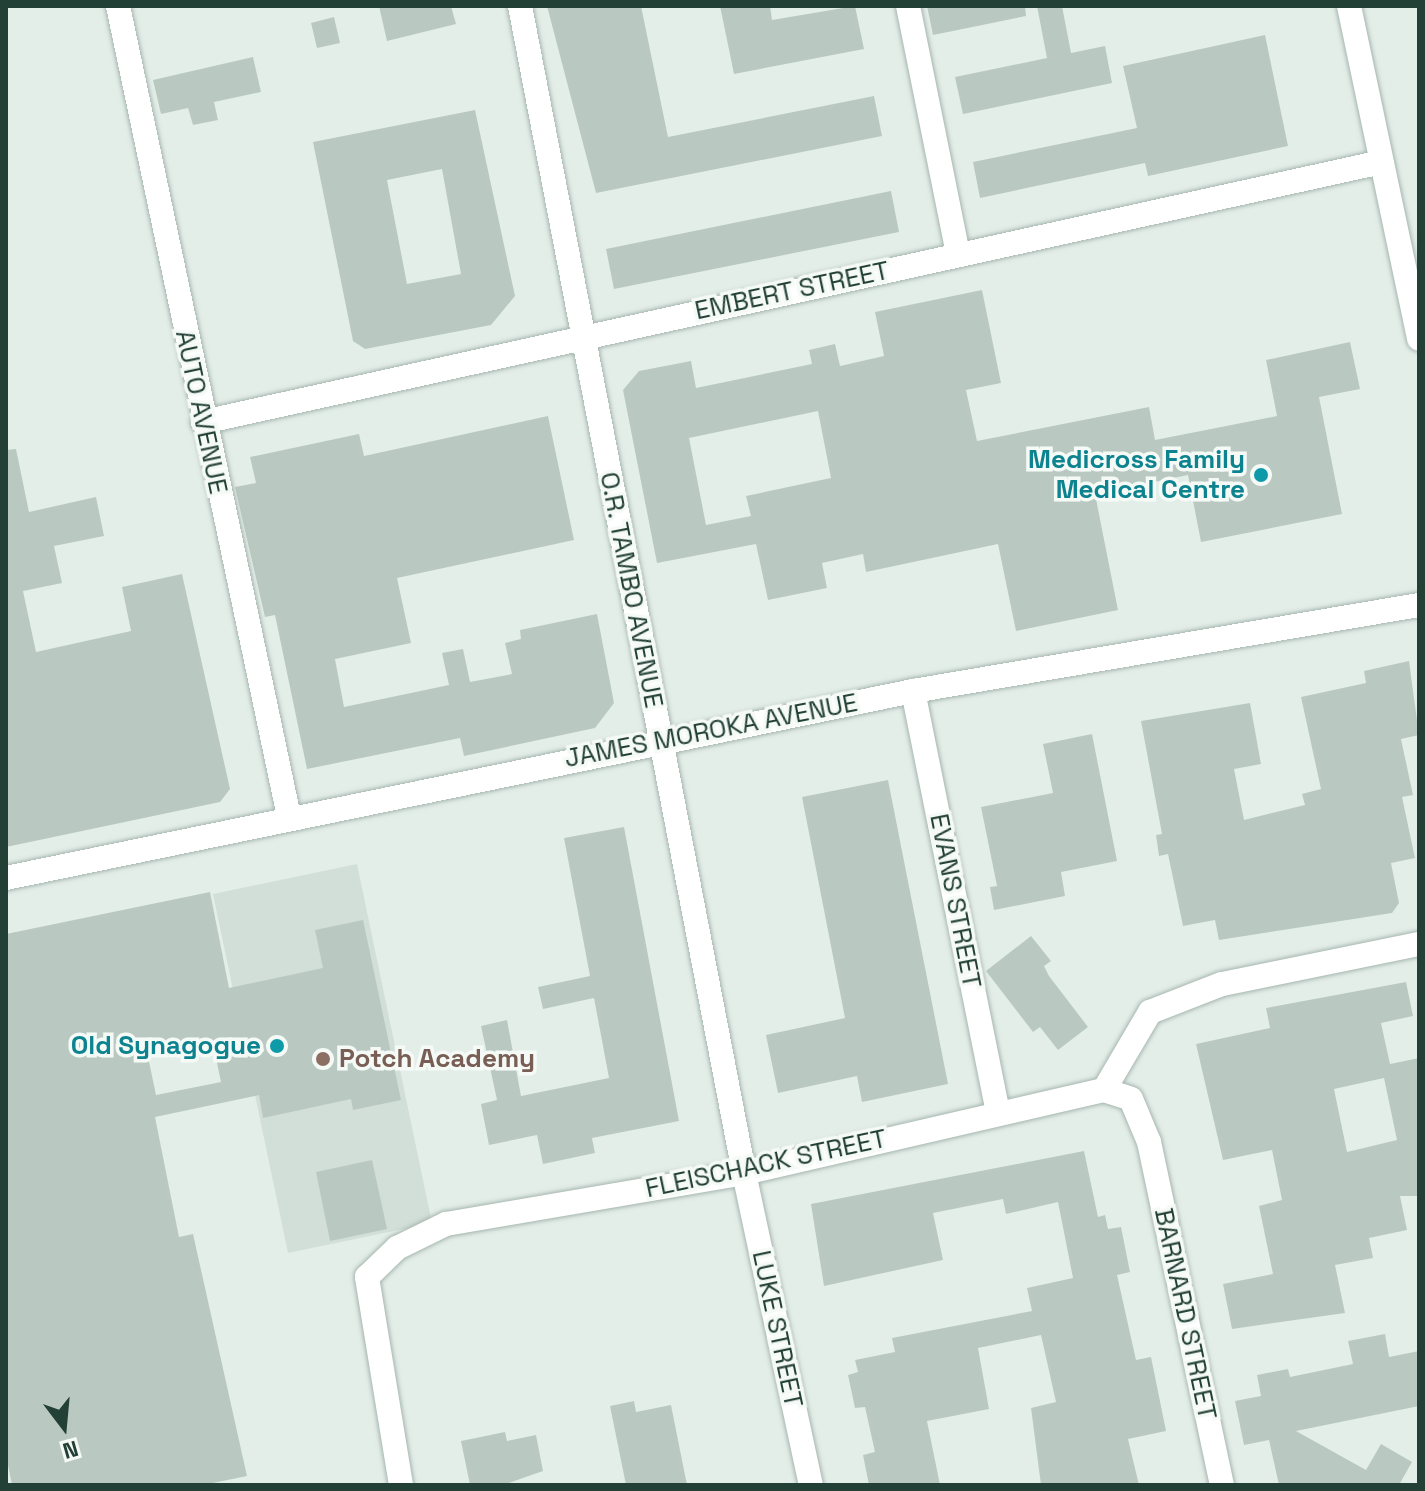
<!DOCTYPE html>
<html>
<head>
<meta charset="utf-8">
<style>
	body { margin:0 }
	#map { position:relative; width:1425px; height:1491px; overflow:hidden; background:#e4eee9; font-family:"Space Grotesk",sans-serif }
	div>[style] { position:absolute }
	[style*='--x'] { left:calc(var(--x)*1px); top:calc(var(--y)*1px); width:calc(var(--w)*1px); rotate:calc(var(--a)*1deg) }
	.built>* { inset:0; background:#d2ded8 }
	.building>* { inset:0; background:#b9c9c2 }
	.roads { filter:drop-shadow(0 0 2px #a6b6b0) drop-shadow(0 0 2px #a6b6b0) }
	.minor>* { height:24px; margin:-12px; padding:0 12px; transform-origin:12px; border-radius:12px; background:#fff }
	.dots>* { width:22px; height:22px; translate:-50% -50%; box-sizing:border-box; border:4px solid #f5faf7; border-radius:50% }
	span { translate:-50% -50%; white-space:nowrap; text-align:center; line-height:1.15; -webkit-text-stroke:7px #f5faf7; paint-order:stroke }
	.street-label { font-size:26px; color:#234037 }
	.culture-label { font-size:26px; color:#0d838f; font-weight:700 }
	.right { translate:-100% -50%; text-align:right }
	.education-label { font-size:26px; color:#785e54; font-weight:700 }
	.left { translate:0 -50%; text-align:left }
	.frame { position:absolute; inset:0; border:8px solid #234037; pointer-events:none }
	.north { position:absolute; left:24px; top:1387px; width:80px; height:80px; -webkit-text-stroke:6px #f5faf7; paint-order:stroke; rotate:164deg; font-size:22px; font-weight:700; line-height:32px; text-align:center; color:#234037 }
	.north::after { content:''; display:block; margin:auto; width:28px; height:36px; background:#234037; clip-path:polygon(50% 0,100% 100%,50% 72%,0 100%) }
</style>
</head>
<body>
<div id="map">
	<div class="built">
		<i style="clip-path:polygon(357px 864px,432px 1223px,288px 1253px,213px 894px)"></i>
	</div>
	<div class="building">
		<i style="clip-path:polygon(379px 6px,451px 6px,456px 24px,387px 41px)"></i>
		<i style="clip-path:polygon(547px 6px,641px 6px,668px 137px,874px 96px,882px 136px,596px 193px)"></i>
		<i style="clip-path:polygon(720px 6px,770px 6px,772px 20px,855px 6px,864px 49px,734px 74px)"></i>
		<i style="clip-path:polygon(927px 6px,1025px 6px,1026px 16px,933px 35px)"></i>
		<i style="clip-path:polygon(1037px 6px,1062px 6px,1071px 53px,1105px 46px,1112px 83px,963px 114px,955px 77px,1047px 58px)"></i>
		<i style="clip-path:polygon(334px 17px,340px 43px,317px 48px,311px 23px)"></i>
		<i style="clip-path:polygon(1265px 35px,1288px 146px,1148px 176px,1145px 163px,980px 198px,973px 162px,1137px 128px,1123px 66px)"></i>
		<i style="clip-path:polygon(253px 57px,261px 92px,214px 102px,218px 120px,193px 125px,188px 108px,161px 114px,153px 80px)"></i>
		<i style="clip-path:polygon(evenodd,475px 110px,515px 296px,491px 325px,365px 349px,353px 341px,313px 142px,475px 110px,442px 169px,461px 274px,407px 284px,387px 180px,442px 169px)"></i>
		<i style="clip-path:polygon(891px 191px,899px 232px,614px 289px,606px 249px)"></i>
		<i style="clip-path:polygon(evenodd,982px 290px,1001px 383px,966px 390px,977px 441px,1149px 407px,1155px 440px,1277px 416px,1266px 360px,1350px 342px,1360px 389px,1319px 397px,1342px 514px,1201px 542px,1188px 475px,1095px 494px,1118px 610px,1016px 631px,998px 544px,866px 572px,863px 554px,822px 563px,827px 588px,768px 600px,756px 544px,657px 563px,623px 390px,639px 371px,691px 361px,696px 388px,812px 364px,809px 350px,835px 344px,840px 366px,884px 356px,875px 312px,982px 290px,818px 411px,831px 478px,746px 496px,751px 516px,706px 525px,689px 438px,818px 411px)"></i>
		<i style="clip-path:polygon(548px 416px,574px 540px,397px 578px,411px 643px,335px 659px,344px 707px,449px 685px,442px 653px,463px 649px,470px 682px,512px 674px,505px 643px,521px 639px,520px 630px,597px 614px,614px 703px,595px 728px,464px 756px,460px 738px,307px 769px,275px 615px,265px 617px,235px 487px,256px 483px,250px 457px,359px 434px,364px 456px)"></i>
		<i style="clip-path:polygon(16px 449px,29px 512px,96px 497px,104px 536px,54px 546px,62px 583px,23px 591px,36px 652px,131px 631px,122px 587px,182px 574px,230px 789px,220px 802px,6px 847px,6px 450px)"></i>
		<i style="clip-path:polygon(1409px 661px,1419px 735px,1401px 739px,1413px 795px,1402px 797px,1415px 858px,1391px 863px,1399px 903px,1392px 913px,1219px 940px,1215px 920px,1183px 926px,1168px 854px,1159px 856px,1156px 835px,1162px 834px,1141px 721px,1250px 703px,1261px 764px,1234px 769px,1244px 820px,1305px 805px,1302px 794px,1321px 789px,1301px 697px,1366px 683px,1364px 671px)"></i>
		<i style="clip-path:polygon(1092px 734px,1117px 861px,1061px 872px,1065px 896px,994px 910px,990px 887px,997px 886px,981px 807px,1053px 793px,1043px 744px)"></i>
		<i style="clip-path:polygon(888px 780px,948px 1084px,862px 1102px,857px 1076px,778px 1093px,766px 1035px,845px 1018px,802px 797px)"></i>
		<i style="clip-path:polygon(624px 827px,679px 1121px,592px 1138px,595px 1153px,543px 1164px,537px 1135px,489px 1145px,481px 1104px,497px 1100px,481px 1026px,507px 1020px,521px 1096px,609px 1078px,594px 998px,543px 1009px,538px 987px,590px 976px,564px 838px)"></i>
		<i style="clip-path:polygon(evenodd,210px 892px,229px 988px,323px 968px,315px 930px,363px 920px,401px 1100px,353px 1110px,351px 1099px,263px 1118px,259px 1095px,155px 1117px,179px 1237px,193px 1234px,247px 1476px,203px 1485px,12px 1485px,6px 1455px,6px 934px,210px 892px,212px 1039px,221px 1082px,156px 1095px,147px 1052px,212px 1039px)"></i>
		<i style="clip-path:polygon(1031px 936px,1051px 961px,1044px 966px,1049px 976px,1088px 1027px,1058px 1050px,1040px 1027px,1033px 1032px,986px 971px)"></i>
		<i style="clip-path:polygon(evenodd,1406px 982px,1413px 1016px,1381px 1023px,1390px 1064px,1419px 1058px,1419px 1196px,1400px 1196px,1407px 1230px,1369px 1238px,1373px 1258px,1335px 1265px,1345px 1313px,1232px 1329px,1223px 1284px,1273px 1274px,1259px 1206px,1282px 1200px,1272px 1150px,1223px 1160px,1196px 1044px,1270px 1028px,1266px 1008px,1406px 982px,1384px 1078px,1397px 1140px,1347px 1152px,1334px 1089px,1384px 1078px)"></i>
		<i style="clip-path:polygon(1084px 1151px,1098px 1217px,1105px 1215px,1108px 1229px,1121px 1227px,1130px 1272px,1117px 1275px,1136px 1360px,1151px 1357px,1166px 1431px,1128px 1439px,1139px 1485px,1041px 1485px,1031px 1408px,1056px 1402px,1041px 1335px,978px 1348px,989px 1409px,927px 1421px,940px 1485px,869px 1485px,863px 1455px,875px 1452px,865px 1407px,855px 1408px,848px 1375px,858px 1372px,855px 1360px,895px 1352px,892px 1338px,1032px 1311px,1027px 1288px,1073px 1278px,1058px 1202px,1006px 1214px,1003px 1199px,933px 1213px,943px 1260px,824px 1286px,811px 1204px)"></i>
		<i style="clip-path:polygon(372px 1160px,387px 1229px,330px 1241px,316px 1172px)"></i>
		<i style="clip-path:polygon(1385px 1334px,1389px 1357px,1419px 1351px,1419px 1406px,1296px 1431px,1366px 1470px,1381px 1444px,1412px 1462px,1399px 1485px,1279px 1485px,1269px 1440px,1244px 1445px,1235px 1401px,1261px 1396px,1257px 1375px,1288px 1369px,1290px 1377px,1353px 1364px,1348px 1341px)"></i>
		<i style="clip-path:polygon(634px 1401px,636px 1412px,671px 1405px,687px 1485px,626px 1485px,610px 1406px)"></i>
		<i style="clip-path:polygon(505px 1432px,507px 1441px,536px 1435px,543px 1471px,503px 1485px,470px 1485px,461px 1441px)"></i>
	</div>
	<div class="roads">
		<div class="minor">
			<i style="--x:118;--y:6;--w:829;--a:78.09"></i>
			<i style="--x:520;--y:6;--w:1188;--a:79.13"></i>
			<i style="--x:744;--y:1173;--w:319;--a:77.9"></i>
			<i style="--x:908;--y:6;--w:254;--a:78.6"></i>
			<i style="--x:1349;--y:6;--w:340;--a:78.1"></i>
			<i style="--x:203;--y:422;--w:1207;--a:-12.44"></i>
			<i style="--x:913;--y:691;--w:429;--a:78.6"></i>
			<i style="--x:6;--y:878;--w:926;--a:-11.65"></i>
			<i style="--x:913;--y:691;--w:513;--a:-9.65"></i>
			<i style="--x:1104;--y:1090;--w:91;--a:-59.5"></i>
			<i style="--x:1150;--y:1012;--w:77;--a:-21.3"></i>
			<i style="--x:1222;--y:984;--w:201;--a:-11.5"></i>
			<i style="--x:401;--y:1485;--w:211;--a:-99.3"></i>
			<i style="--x:367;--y:1277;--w:42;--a:-44"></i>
			<i style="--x:397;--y:1248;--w:55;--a:-26.1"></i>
			<i style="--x:446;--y:1224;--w:302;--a:-9.7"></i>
			<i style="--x:744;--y:1173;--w:369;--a:-13"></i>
			<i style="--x:1104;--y:1090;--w:28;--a:18"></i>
			<i style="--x:1131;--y:1099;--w:47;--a:67.3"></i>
			<i style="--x:1149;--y:1142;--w:351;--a:78"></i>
		</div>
	</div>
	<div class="dots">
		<i style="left:1261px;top:475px;background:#0f9aa8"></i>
		<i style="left:277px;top:1046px;background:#0f9aa8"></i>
		<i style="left:323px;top:1059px;background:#8d6e63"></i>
	</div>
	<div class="street-label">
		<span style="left:792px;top:291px;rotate:-12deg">EMBERT STREET</span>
		<span style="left:201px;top:412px;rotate:78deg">AUTO AVENUE</span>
		<span style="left:631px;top:590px;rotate:79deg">O.R. TAMBO AVENUE</span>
		<span style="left:711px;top:731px;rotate:-11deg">JAMES MOROKA AVENUE</span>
		<span style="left:955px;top:901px;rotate:79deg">EVANS STREET</span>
		<span style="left:766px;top:1164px;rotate:-12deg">FLEISCHACK STREET</span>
		<span style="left:1185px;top:1314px;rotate:78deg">BARNARD STREET</span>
		<span style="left:777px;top:1329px;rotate:78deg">LUKE STREET</span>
	</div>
	<div class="culture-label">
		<span class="right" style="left:1245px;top:475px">Medicross Family<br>Medical Centre</span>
		<span class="right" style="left:261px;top:1046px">Old Synagogue</span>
	</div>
	<div class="education-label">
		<span class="left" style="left:339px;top:1059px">Potch Academy</span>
	</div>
	<div class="frame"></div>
	<div class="north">N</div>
</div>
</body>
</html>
